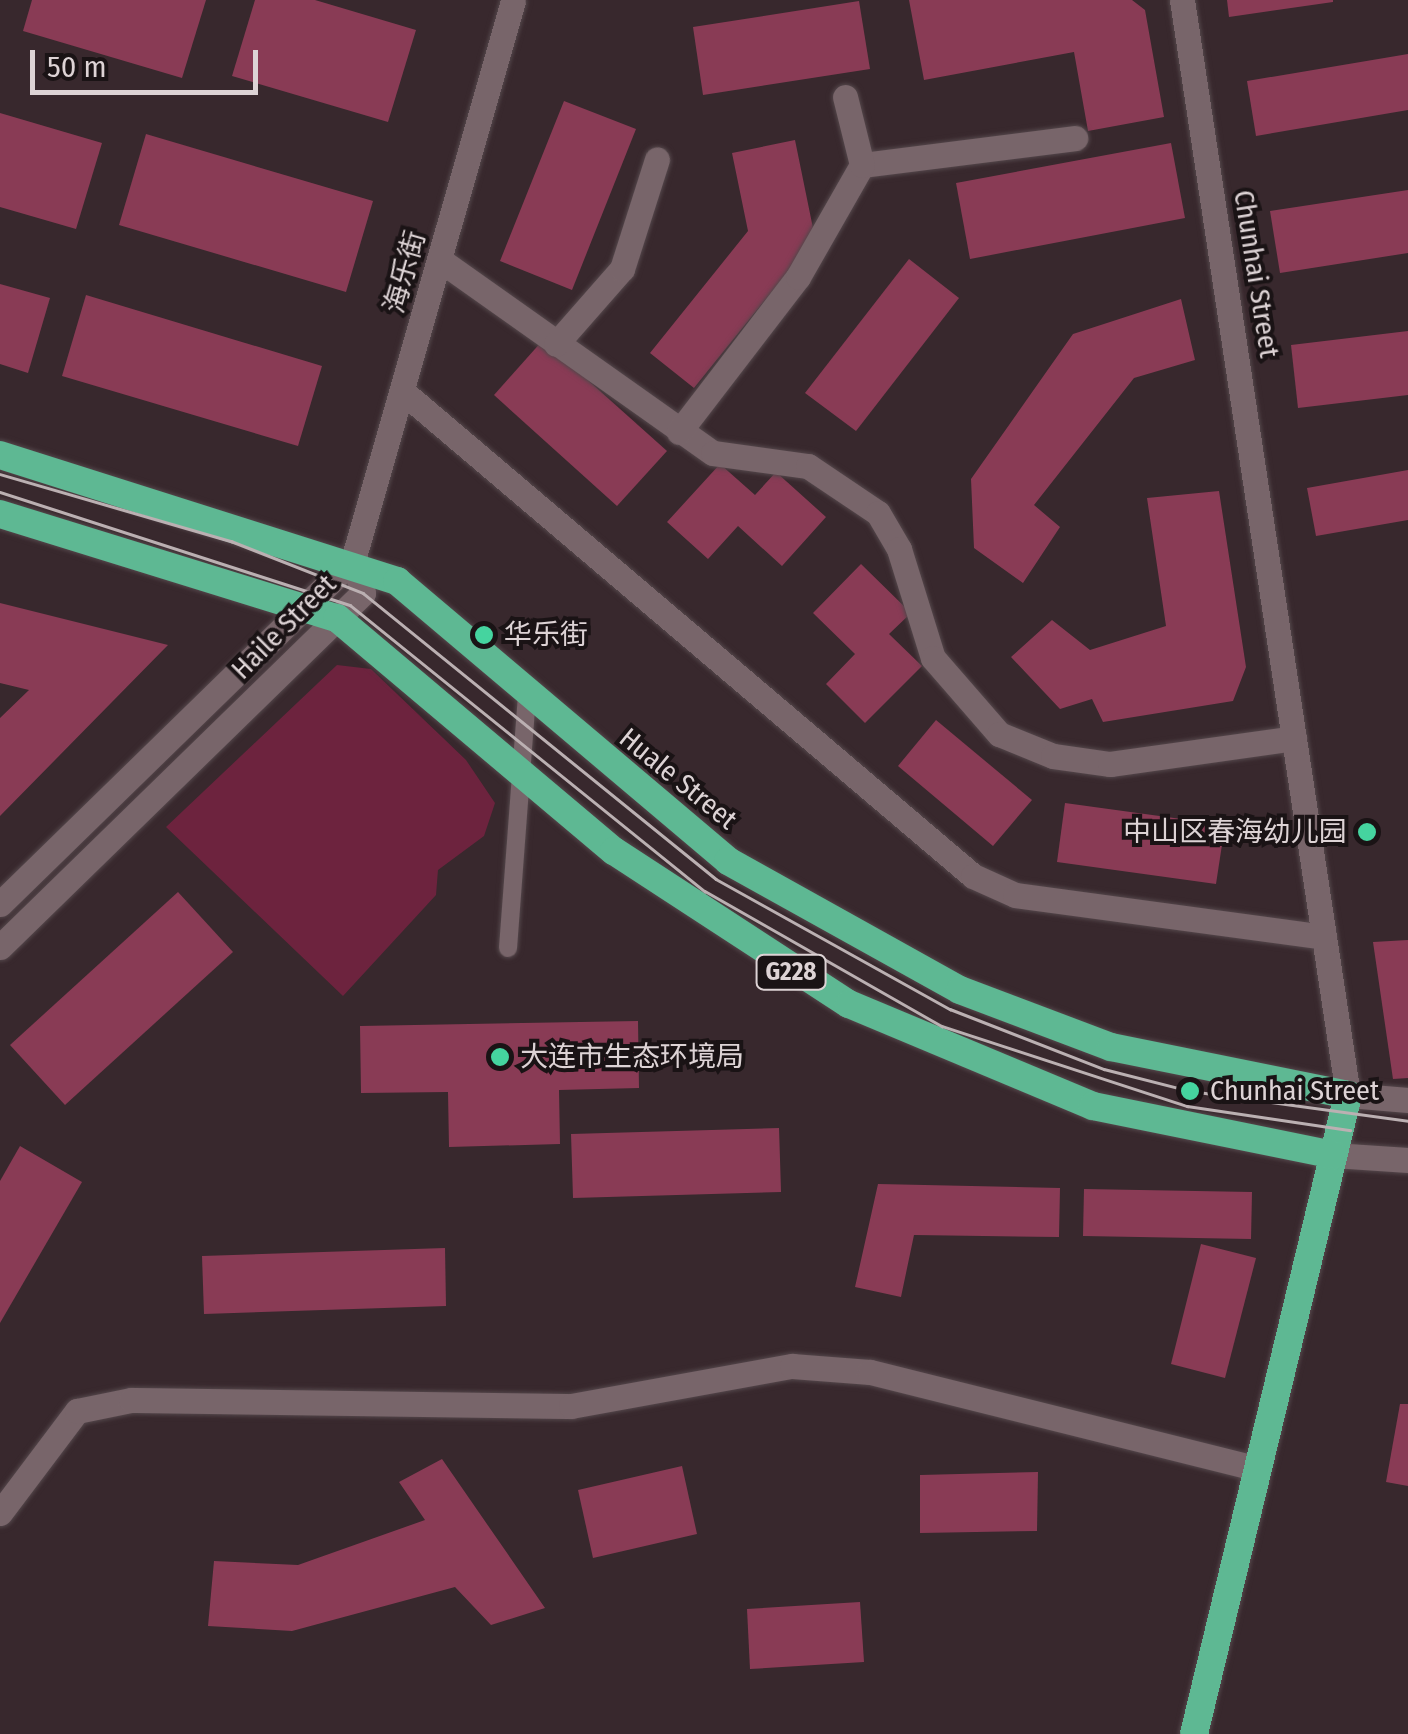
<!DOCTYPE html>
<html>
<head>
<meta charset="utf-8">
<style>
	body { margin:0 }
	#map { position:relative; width:1408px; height:1734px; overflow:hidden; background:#38282d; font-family:"Fira Sans Condensed","Noto Sans SC",sans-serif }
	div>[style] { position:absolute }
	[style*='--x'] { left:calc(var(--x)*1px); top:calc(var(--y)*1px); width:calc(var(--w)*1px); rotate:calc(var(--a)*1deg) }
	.green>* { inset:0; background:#6d233e }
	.building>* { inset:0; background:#893b55 }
	.roads { filter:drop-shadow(0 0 2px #54474b) drop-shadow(0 0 2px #54474b) }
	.service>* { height:18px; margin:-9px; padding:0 9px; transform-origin:9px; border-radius:9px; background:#78656a }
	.minor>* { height:25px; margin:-12.5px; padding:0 12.5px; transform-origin:12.5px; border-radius:12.5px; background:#78656a }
	.tertiary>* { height:25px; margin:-12.5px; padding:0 12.5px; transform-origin:12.5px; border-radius:12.5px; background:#78656a }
	.secondary>* { height:25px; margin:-12.5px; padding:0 12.5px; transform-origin:12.5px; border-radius:12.5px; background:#78656a }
	.trunk>* { height:28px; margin:-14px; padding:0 14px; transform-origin:14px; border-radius:14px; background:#5eb893 }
	.tram>* { height:2.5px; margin:-1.25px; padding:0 1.25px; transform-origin:1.25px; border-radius:1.25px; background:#bbb0b2 }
	.dots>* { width:28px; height:28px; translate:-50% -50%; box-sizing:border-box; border:5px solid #1a1315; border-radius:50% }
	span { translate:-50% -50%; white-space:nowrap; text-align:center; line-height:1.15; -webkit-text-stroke:8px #1a1315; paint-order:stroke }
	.shield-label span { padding:2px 8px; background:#1a1315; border:2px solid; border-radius:8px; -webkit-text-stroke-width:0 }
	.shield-label { font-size:25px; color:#ddd3d5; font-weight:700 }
	.street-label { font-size:28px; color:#ddd3d5 }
	.poi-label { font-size:28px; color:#ddd3d5 }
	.left { translate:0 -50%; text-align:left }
	.right { translate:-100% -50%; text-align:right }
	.scale { position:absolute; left:30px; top:50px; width:228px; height:45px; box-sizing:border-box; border:5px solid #ddd3d5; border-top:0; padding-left:12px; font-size:30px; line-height:35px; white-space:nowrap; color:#ddd3d5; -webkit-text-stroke:8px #1a1315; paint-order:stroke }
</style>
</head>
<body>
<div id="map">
	<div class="green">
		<i style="clip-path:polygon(337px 665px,371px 669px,466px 760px,495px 803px,484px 836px,438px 870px,436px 895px,343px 996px,166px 827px)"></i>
	</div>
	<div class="building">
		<i style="clip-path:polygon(32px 0,206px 0,182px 78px,23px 31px)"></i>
		<i style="clip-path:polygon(255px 0,315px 0,416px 30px,388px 122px,232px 76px)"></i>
		<i style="clip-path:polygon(909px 0,1132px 0,1145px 10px,1164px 117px,1088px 131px,1074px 52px,924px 80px)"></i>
		<i style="clip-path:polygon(1227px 0,1333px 0,1333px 2px,1229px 17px)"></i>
		<i style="clip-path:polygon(859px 1px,870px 69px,703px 95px,693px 27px)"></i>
		<i style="clip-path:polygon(1408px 54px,1408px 110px,1256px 136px,1247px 81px)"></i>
		<i style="clip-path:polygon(564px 101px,636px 129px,572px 290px,500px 261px)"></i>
		<i style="clip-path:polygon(0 113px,102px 143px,76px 229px,0 207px)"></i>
		<i style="clip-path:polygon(146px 134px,373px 201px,346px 292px,119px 225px)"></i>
		<i style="clip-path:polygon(795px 140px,815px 238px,694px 388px,650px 353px,748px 231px,732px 153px)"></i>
		<i style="clip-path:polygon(1171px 143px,1185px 218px,970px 259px,956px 183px)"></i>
		<i style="clip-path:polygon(1408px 190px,1408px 253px,1280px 273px,1270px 211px)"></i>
		<i style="clip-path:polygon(909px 259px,959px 298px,856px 431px,805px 393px)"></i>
		<i style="clip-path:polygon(0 284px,50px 298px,28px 373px,0 364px)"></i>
		<i style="clip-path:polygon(86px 295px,322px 366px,298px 446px,62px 376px)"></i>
		<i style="clip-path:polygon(1181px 299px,1195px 360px,1134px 378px,1034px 505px,1060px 527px,1023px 583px,974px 548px,971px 479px,1073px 334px)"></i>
		<i style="clip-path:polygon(1408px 331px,1408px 395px,1298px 408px,1291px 345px)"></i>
		<i style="clip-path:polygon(543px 340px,667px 451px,617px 506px,494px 395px)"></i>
		<i style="clip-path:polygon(720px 464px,755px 495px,776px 472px,826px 517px,782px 566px,738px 526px,708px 559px,667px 522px)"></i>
		<i style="clip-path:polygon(1408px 470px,1408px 520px,1316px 536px,1307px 488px)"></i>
		<i style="clip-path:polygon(1219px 491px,1246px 667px,1233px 701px,1103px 722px,1092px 699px,1060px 709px,1011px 657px,1052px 620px,1090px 650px,1166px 626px,1147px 498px)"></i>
		<i style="clip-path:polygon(861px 564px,911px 613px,889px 634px,922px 666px,865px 723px,826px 684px,855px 654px,813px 613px)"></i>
		<i style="clip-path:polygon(0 603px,168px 645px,0 816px,0 718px,29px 690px,0 683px)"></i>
		<i style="clip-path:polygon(936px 720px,1032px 800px,993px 846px,898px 766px)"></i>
		<i style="clip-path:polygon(1065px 803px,1225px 825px,1216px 884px,1057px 862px)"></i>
		<i style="clip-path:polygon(178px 892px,233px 952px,65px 1105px,10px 1045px)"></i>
		<i style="clip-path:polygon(1408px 940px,1408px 1078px,1393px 1079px,1373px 942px)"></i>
		<i style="clip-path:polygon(638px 1021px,639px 1088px,559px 1090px,560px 1144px,449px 1147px,448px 1092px,361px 1093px,360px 1026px)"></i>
		<i style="clip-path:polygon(779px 1128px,781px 1192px,573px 1198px,571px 1134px)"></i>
		<i style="clip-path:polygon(20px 1146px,82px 1182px,0 1323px,0 1181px)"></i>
		<i style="clip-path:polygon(878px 1184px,1060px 1188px,1059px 1237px,914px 1235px,901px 1297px,855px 1287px)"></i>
		<i style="clip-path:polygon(1084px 1189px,1252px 1192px,1251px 1239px,1083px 1236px)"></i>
		<i style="clip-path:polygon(1201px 1244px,1256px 1258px,1225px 1378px,1171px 1364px)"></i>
		<i style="clip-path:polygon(445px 1248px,446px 1306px,204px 1314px,202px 1256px)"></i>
		<i style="clip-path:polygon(1400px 1404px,1408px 1404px,1408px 1486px,1386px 1482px)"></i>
		<i style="clip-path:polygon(442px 1459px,545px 1608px,491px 1625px,455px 1587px,292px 1631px,208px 1626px,214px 1561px,298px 1565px,425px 1520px,399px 1482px)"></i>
		<i style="clip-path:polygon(682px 1466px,697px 1534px,593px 1558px,578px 1490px)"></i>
		<i style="clip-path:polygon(1038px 1472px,1037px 1531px,920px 1533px,920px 1475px)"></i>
		<i style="clip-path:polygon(860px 1602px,864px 1662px,750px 1669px,747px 1609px)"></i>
	</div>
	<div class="roads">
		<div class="service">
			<i style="--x:508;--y:948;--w:254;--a:-85.7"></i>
		</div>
		<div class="minor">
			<i style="--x:862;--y:165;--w:215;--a:-7.2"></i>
			<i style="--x:440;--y:260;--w:334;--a:35.3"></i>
			<i style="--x:713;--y:453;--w:96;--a:7.8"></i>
			<i style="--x:808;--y:466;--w:84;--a:33.9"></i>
			<i style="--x:878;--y:513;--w:42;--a:59.7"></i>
			<i style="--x:899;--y:549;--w:114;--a:72.7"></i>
			<i style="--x:933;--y:658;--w:101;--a:49"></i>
			<i style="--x:999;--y:734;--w:58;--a:22.2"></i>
			<i style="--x:1053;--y:756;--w:58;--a:8"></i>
			<i style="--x:1110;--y:764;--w:186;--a:-8"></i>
			<i style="--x:556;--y:344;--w:100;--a:-48.7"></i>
			<i style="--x:622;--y:269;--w:115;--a:-72.3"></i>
			<i style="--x:402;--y:391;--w:749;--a:40.34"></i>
			<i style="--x:973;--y:876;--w:46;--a:24.3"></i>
			<i style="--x:1015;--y:895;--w:312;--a:7.7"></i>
			<i style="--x:679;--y:432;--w:195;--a:-52.5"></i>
			<i style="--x:798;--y:277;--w:129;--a:-60.3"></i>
			<i style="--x:862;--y:165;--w:70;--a:-104"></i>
			<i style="--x:0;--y:904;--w:493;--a:-44.3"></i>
			<i style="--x:0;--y:947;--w:507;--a:-44.28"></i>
			<i style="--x:363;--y:593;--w:34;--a:-107"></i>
			<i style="--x:353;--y:560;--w:581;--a:-74.03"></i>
			<i style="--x:0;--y:1513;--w:128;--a:-53"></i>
			<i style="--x:77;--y:1411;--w:55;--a:-11.5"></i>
			<i style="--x:131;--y:1400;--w:440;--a:0.8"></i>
			<i style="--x:571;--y:1406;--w:225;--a:-10.3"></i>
			<i style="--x:792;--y:1366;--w:78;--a:4.4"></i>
			<i style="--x:870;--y:1372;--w:400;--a:14"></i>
		</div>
		<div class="tertiary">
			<i style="--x:1182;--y:0;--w:1108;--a:81.38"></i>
		</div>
		<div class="secondary">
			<i style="--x:1348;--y:1095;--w:60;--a:4.8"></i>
			<i style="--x:1333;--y:1155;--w:75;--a:3.8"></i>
		</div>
		<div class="trunk">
			<i style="--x:0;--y:455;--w:417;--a:17.6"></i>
			<i style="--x:397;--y:581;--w:434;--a:40.2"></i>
			<i style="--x:728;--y:861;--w:265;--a:29.1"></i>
			<i style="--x:960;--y:990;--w:161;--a:20.7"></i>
			<i style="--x:1111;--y:1047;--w:242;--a:11.4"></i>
			<i style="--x:1348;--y:1095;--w:657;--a:103.55"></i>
			<i style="--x:0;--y:514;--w:353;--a:17.2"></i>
			<i style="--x:337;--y:618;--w:362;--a:40.1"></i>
			<i style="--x:614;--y:851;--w:280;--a:33.1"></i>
			<i style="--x:849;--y:1004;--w:264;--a:22.7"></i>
			<i style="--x:1093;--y:1106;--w:245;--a:11.5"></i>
		</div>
	</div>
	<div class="tram">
		<i style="--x:0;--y:474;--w:241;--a:16.2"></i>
		<i style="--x:231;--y:541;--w:142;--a:21.5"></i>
		<i style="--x:363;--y:593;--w:454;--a:39"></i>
		<i style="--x:716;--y:879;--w:268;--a:29.1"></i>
		<i style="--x:950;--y:1009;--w:165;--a:21.3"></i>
		<i style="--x:1104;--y:1069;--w:89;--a:14.3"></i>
		<i style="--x:1190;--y:1091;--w:220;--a:7.8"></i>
		<i style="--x:0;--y:492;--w:368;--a:17.9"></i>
		<i style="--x:350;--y:605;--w:456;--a:38.9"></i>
		<i style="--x:705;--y:891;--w:273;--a:29.7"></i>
		<i style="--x:942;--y:1026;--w:258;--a:18.1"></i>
		<i style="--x:1187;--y:1106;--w:165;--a:8.4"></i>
	</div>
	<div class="dots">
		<i style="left:484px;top:635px;background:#45d49f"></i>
		<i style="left:1367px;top:832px;background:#45d49f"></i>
		<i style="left:500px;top:1057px;background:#45d49f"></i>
		<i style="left:1190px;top:1091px;background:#45d49f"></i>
	</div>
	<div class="shield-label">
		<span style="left:791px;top:972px">G228</span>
	</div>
	<div class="street-label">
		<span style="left:405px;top:272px;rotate:-74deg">海乐街</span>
		<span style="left:1256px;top:274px;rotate:81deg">Chunhai Street</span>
		<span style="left:284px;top:627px;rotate:-45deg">Haile Street</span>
		<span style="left:678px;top:779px;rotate:39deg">Huale Street</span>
	</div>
	<div class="poi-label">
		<span class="left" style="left:504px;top:635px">华乐街</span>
		<span class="right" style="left:1347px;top:832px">中山区春海幼儿园</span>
		<span class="left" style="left:520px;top:1057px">大连市生态环境局</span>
		<span class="left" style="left:1210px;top:1091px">Chunhai Street</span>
	</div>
	<div class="scale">50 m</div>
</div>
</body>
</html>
